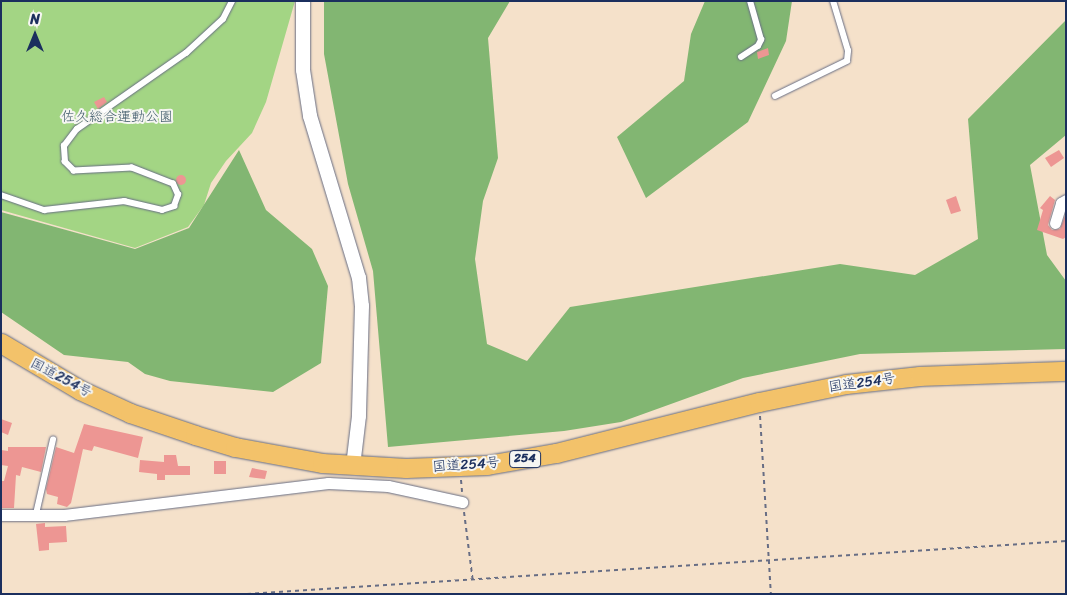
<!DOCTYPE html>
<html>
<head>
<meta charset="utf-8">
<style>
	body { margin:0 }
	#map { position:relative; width:1067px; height:595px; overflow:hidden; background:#f5e1ca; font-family:Sriracha,"Klee One",sans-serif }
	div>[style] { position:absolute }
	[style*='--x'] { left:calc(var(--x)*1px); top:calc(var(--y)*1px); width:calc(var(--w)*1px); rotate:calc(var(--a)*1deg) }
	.green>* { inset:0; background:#a3d584 }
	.forest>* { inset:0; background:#82b672 }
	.building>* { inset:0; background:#ed9693 }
	.round { border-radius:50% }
	.path>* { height:2px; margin-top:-1px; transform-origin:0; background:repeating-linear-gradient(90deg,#676d84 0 4px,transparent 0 8px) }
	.roads { filter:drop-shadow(0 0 1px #676d84) drop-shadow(0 0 1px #676d84) }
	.service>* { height:5.5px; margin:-2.75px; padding:0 2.75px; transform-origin:2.75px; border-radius:2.75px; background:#fff }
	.minor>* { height:11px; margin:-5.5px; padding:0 5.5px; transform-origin:5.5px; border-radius:5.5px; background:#fff }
	.tertiary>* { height:14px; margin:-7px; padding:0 7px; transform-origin:7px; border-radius:7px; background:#fff }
	.trunk>* { height:19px; margin:-9.5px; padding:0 9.5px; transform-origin:9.5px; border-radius:9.5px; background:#f3c26a }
	span { translate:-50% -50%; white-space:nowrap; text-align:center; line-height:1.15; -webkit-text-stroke:4px #f6f6f2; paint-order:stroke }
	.shield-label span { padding:1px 4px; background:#f6f6f2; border:1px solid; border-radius:4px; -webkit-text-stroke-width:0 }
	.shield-label { font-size:12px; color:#1b2f5e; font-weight:700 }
	.park-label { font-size:14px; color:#3d5868 }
	.street-label { font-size:14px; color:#1b2f5e }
	.frame { position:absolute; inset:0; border:2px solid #1b2f5e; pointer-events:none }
	.north { position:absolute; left:10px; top:10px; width:50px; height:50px; -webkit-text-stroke:4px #f6f6f2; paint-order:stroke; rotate:0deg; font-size:14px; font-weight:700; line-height:20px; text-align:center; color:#1b2f5e }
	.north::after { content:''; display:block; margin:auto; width:18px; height:22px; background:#1b2f5e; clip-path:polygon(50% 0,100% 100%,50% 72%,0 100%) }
</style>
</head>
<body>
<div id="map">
	<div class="green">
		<i style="clip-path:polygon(1px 1px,295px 1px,266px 102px,252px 133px,226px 161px,211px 183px,204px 205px,188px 227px,135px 248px,1px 210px)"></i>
	</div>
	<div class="forest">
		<i style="clip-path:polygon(324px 1px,510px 1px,488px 38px,498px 158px,483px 201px,475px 259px,487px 344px,527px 361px,570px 307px,840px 264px,915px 275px,978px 239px,968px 119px,1066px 20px,1066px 135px,1030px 165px,1047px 255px,1066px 281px,1066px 349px,860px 354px,743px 378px,621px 422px,564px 431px,388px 447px,373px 271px,348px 184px,324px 54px)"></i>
		<i style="clip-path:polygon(705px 1px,792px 1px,786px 41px,748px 122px,646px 198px,617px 137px,684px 81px,691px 34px)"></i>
		<i style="clip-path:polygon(239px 150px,266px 210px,312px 249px,328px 286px,321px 363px,273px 392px,170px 381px,145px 374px,128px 362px,64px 355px,1px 312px,1px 212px,135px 249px,189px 228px)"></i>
	</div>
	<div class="building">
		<i style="clip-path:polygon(768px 48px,769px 55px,758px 59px,757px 52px)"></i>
		<i style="clip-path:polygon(104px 97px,107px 102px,98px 109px,94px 102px)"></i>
		<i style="clip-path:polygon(1059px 150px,1064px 158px,1051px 167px,1045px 158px)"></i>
		<i class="round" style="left:176px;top:175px;width:10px;height:10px"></i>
		<i style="clip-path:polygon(956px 196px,961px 211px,951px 214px,946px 200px)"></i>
		<i style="clip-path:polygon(1050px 196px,1055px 200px,1048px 225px,1052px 230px,1060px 229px,1066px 213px,1066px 237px,1063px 239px,1037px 230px,1043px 210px,1040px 208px)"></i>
		<i style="clip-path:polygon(1px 419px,12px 423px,8px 435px,1px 432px)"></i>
		<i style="clip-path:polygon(84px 424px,143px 437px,138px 458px,94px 446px,92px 451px,83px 449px,71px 503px,67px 507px,57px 504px,58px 497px,47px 494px,46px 489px,56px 447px,74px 453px)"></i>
		<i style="clip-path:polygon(8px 447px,46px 447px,41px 472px,22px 467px,20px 476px,16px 475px,14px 508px,1px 508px,1px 481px,4px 481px,8px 466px,1px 465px,1px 450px,8px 451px)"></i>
		<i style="clip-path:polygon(164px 455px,176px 455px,178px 466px,190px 466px,190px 475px,165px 475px,165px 480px,157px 480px,157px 474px,139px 472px,140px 460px,164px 462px)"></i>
		<i style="clip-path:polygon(214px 461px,226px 461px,226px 474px,214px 474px)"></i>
		<i style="clip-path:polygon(252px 468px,267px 471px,265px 479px,249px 477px)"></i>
		<i style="clip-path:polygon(45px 523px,45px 527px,66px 526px,67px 542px,49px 543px,49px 550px,39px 551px,36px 524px)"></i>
	</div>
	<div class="path">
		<i style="--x:760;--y:416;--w:178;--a:86.5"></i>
		<i style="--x:461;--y:480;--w:12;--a:85"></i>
		<i style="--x:464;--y:512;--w:71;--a:82.7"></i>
		<i style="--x:247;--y:594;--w:821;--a:-3.7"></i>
	</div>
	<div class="roads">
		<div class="service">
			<i style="--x:741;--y:57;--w:20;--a:-33"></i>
			<i style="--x:758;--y:46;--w:7;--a:-63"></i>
			<i style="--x:761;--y:40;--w:41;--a:-105.8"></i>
			<i style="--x:775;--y:96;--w:80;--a:-25.9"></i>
			<i style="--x:847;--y:61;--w:10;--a:-84"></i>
			<i style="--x:848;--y:51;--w:52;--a:-106.7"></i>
			<i style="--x:1;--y:195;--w:46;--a:19.2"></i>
			<i style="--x:44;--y:210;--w:81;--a:-6.4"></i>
			<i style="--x:124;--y:201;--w:39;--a:13"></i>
			<i style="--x:162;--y:210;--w:13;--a:-18"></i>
			<i style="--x:174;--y:206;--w:12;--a:-70"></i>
			<i style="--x:178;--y:195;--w:12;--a:-114"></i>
			<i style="--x:173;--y:184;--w:44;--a:-158.7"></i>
			<i style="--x:132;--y:168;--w:58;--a:177"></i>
			<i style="--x:74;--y:171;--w:13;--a:-135"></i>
			<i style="--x:65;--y:162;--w:16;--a:-94"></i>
			<i style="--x:64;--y:146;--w:21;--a:-53"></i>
			<i style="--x:77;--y:129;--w:133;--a:-34.9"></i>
			<i style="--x:186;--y:53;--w:50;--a:-42.6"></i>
			<i style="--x:223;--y:19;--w:20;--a:-63"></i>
			<i style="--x:36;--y:514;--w:76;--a:-77.1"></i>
		</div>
		<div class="minor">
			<i style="--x:1055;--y:223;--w:21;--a:-73"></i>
			<i style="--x:1061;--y:203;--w:6;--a:-31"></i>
			<i style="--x:1;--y:515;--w:63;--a:0"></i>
			<i style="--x:64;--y:515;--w:266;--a:-6.9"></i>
			<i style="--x:328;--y:483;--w:60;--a:2.9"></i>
			<i style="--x:388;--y:486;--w:76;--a:12.2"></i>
		</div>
		<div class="tertiary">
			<i style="--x:303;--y:1;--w:69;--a:90"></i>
			<i style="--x:303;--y:70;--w:47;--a:81.3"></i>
			<i style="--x:310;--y:116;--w:169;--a:73.2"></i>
			<i style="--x:359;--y:278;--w:28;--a:84"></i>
			<i style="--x:362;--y:306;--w:110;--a:91.6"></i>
			<i style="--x:359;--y:416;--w:50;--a:96.8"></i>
		</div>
		<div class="trunk">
			<i style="--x:1;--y:343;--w:92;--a:30.7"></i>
			<i style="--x:80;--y:390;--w:55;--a:24.7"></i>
			<i style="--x:130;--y:413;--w:69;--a:18.7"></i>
			<i style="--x:195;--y:435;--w:42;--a:16.7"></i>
			<i style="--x:235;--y:447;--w:88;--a:10.4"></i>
			<i style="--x:322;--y:463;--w:84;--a:3.4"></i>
			<i style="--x:406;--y:468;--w:81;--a:-2.1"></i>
			<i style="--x:487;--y:465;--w:70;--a:-9.9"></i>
			<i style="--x:556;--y:453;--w:209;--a:-14.1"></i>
			<i style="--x:759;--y:402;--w:89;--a:-11.7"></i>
			<i style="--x:846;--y:384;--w:74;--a:-6.2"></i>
			<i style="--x:920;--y:376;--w:146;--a:-2"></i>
		</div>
	</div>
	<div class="shield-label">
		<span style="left:525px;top:459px">254</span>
	</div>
	<div class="park-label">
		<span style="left:117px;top:117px">佐久総合運動公園</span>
	</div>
	<div class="street-label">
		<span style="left:61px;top:378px;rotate:28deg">国道254号</span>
		<span style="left:862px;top:383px;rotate:-8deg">国道254号</span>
		<span style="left:466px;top:465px;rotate:-4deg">国道254号</span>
	</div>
	<div class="frame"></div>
	<div class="north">N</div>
</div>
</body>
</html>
